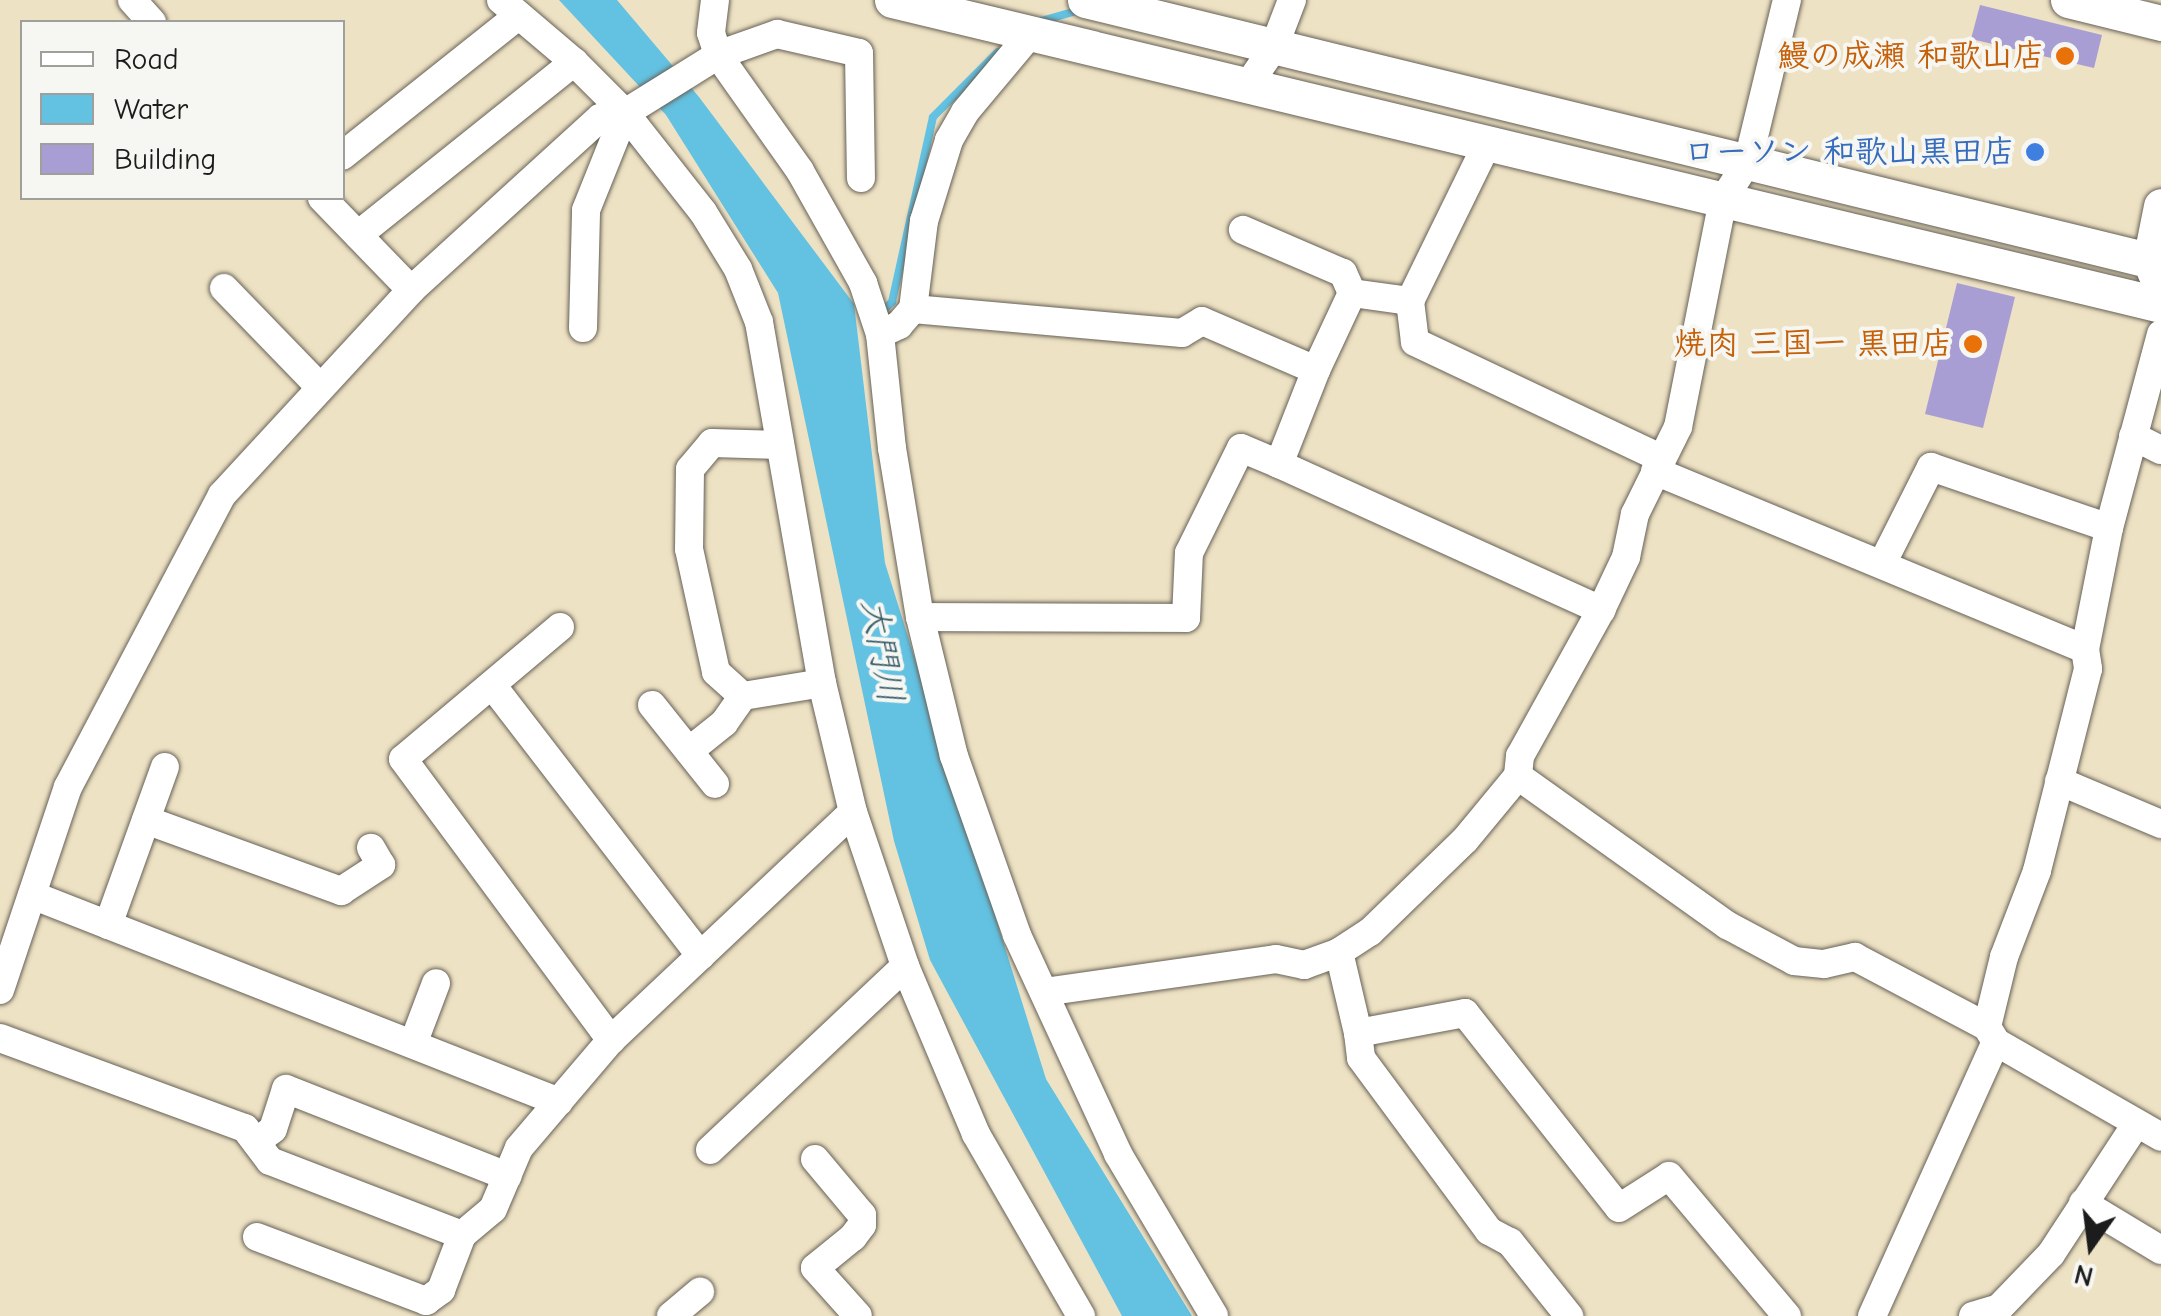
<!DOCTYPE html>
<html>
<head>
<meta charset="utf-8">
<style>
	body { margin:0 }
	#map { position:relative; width:2161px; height:1316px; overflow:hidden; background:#eee2c4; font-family:"Comic Neue","Klee One",sans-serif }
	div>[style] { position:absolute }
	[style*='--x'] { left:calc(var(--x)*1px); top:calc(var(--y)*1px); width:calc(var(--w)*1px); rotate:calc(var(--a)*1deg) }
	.water>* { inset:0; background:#63c1e1 }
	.stream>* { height:8px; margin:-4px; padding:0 4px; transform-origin:4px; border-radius:4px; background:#63c1e1 }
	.building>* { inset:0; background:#a89ed3 }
	.roads { filter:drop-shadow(0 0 2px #666157) drop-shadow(0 0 2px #666157) }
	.minor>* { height:28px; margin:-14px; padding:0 14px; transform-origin:14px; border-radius:14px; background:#fff }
	.tertiary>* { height:35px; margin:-17.5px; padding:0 17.5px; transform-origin:17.5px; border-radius:17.5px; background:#fff }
	.dots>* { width:28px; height:28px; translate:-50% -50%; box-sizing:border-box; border:5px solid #f6f6f2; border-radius:50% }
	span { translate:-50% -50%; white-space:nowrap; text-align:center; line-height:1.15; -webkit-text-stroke:8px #f6f6f2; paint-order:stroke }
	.food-label { font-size:32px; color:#c56008; font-weight:700 }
	.right { translate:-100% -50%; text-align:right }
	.shop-label { font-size:32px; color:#366cbe; font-weight:700 }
	.water-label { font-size:35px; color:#385e6b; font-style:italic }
	.legend { position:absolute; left:20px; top:20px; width:325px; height:180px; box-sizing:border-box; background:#f6f6f2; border:2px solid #9f9f9c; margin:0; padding:12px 18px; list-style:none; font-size:30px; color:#1c1c1c }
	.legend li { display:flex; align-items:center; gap:20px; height:50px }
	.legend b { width:50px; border:2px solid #9f9f9c }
	.north { position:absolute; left:2041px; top:1196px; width:100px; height:100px; -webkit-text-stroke:8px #f6f6f2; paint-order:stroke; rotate:194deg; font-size:28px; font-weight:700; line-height:40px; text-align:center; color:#1c1c1c }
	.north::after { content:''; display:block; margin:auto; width:35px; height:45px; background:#1c1c1c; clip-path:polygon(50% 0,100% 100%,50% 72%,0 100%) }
</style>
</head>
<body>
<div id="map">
	<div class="water">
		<i style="clip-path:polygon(559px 0,617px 0,699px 97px,854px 304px,885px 563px,1046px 1079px,1192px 1316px,1122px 1316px,930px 960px,894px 841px,778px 293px,666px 115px)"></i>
	</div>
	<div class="stream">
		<i style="--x:1041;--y:21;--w:41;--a:-15.8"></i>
		<i style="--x:881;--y:312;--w:15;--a:-42"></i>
		<i style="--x:892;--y:302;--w:189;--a:-77.5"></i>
		<i style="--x:933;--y:117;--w:92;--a:-45"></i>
	</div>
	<div class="building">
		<i style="clip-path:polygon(1980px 5px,2102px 35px,2094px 68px,1971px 39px)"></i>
		<i style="clip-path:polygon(1957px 283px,2015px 297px,1983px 428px,1925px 414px)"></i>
	</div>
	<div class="roads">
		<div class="minor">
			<i style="--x:132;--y:0;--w:30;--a:48"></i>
			<i style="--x:501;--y:0;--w:96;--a:40.3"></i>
			<i style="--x:574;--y:62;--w:72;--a:45"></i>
			<i style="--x:625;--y:113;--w:126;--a:51.8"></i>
			<i style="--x:703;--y:212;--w:67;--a:58.4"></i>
			<i style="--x:738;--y:269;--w:57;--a:68.4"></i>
			<i style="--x:759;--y:322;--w:366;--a:80.1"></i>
			<i style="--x:822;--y:683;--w:133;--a:76.5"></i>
			<i style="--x:853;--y:812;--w:163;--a:71.3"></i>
			<i style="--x:905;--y:966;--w:182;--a:67.1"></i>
			<i style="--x:976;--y:1134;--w:210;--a:60"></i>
			<i style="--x:715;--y:0;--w:33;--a:97"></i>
			<i style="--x:711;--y:33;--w:23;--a:72"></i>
			<i style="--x:718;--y:55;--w:142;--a:54.7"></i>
			<i style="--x:800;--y:171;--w:129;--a:60.6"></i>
			<i style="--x:863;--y:283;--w:54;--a:71.6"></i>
			<i style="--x:880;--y:334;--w:115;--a:84"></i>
			<i style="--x:892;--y:448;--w:171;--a:80.6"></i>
			<i style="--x:920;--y:617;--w:143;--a:76.3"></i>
			<i style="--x:954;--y:756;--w:190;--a:70.6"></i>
			<i style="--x:1017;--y:935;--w:241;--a:65.2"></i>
			<i style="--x:1118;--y:1154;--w:188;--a:59.3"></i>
			<i style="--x:1248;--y:85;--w:46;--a:-55.6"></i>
			<i style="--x:1274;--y:47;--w:50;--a:-69"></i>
			<i style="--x:1487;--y:144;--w:175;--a:116.1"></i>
			<i style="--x:1410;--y:301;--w:41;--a:83"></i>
			<i style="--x:1415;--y:342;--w:273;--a:25.3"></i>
			<i style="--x:342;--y:156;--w:226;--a:-38.5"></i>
			<i style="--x:322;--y:198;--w:128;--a:45.9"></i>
			<i style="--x:358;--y:235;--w:277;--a:-38.7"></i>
			<i style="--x:224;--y:288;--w:138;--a:45.9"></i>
			<i style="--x:1352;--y:293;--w:59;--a:7.9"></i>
			<i style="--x:913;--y:309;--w:270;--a:5.1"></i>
			<i style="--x:1182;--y:333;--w:23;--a:-31"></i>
			<i style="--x:1202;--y:321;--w:124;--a:23.3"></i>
			<i style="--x:1316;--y:370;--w:85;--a:-64.9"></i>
			<i style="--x:1352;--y:293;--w:22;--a:-114"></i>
			<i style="--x:1343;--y:273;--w:109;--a:-156.7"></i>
			<i style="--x:583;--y:328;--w:118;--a:-88.5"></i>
			<i style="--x:586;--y:210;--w:105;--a:-68.1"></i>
			<i style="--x:880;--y:334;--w:21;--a:-25"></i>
			<i style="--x:899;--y:325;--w:21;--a:-49"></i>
			<i style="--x:913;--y:309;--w:89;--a:-82.9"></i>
			<i style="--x:924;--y:221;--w:85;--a:-72.8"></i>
			<i style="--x:949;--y:140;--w:32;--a:-60"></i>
			<i style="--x:965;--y:112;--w:104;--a:-50.1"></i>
			<i style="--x:2161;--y:334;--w:201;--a:105"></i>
			<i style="--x:2109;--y:528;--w:123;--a:101.2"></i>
			<i style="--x:2085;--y:649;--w:20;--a:81"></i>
			<i style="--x:2088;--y:669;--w:208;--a:104.2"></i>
			<i style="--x:2037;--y:871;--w:92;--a:111"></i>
			<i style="--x:2004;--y:957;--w:72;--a:103.7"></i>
			<i style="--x:1987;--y:1027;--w:17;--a:59"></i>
			<i style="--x:1996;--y:1042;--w:190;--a:29.9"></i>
			<i style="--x:2133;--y:436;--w:31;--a:27"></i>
			<i style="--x:780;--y:445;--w:68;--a:-178.3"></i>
			<i style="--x:712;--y:443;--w:34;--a:130"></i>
			<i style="--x:690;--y:469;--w:80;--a:90.7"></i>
			<i style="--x:689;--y:549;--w:126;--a:77.6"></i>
			<i style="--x:716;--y:672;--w:36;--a:42"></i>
			<i style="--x:743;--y:696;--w:80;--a:-9.3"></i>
			<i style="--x:1279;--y:464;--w:354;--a:24.4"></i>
			<i style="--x:1601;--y:610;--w:167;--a:119"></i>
			<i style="--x:1520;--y:756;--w:20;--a:96"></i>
			<i style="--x:1518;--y:776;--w:257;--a:35.5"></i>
			<i style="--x:1727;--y:925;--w:76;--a:28.2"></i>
			<i style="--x:1794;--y:961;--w:30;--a:6"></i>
			<i style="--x:1824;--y:964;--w:32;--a:-13"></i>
			<i style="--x:1855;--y:957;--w:149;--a:27.9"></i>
			<i style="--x:1655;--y:471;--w:465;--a:22.5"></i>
			<i style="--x:1882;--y:564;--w:109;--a:-63.2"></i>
			<i style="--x:1931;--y:467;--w:188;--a:18.9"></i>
			<i style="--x:1601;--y:610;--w:59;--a:-64.7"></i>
			<i style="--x:1626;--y:557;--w:44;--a:-78.2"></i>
			<i style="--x:1635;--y:514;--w:97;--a:-63.7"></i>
			<i style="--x:1678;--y:427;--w:231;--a:-78.8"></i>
			<i style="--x:1723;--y:200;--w:46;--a:-57.3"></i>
			<i style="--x:1748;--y:161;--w:166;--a:-76.4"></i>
			<i style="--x:920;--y:617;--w:266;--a:0.2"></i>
			<i style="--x:1186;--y:618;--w:65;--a:-87.4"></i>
			<i style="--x:1189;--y:553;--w:117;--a:-63.7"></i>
			<i style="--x:1241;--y:448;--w:41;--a:22.8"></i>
			<i style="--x:1279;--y:464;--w:101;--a:-68.5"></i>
			<i style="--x:560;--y:627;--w:205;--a:139.9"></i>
			<i style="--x:403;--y:759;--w:350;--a:53.5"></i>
			<i style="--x:492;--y:685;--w:342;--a:52.4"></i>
			<i style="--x:652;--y:705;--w:101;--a:51.4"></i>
			<i style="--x:689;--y:751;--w:45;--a:-38.7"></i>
			<i style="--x:724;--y:723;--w:33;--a:-55"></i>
			<i style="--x:2059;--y:781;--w:111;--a:22.9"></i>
			<i style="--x:146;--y:820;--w:208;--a:20"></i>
			<i style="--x:341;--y:891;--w:48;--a:-33"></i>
			<i style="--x:381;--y:865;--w:20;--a:-120"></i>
			<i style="--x:32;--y:895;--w:566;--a:21.44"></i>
			<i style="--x:108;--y:925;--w:168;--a:-70.2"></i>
			<i style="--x:1339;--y:952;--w:83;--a:76.8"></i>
			<i style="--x:1358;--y:1033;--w:109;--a:-10.6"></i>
			<i style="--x:1465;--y:1013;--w:248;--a:51.7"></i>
			<i style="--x:1619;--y:1208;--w:59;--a:-32.6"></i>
			<i style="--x:1669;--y:1176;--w:183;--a:49.9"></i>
			<i style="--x:0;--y:990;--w:214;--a:-71.5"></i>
			<i style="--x:68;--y:787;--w:330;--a:-62.2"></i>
			<i style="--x:222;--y:495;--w:279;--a:-47.3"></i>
			<i style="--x:411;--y:290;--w:256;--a:-42.3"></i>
			<i style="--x:600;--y:118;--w:25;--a:-11"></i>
			<i style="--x:625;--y:113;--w:110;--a:-31.9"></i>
			<i style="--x:718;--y:55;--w:63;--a:-19.6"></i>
			<i style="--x:777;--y:34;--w:84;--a:13"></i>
			<i style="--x:859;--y:53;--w:125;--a:89.1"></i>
			<i style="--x:1044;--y:992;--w:234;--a:-8.1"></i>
			<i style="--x:1276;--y:959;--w:29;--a:12"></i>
			<i style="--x:1304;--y:965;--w:37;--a:-20"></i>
			<i style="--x:1339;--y:952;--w:37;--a:-33"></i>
			<i style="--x:1370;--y:932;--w:132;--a:-44.1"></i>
			<i style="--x:1465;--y:840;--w:83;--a:-50.4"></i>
			<i style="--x:1358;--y:1033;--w:25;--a:83"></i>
			<i style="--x:1361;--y:1058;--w:215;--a:53.5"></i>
			<i style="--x:1489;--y:1231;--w:24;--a:28"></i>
			<i style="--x:1510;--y:1242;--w:95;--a:51.4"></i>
			<i style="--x:0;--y:1038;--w:261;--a:20.2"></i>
			<i style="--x:245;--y:1128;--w:41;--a:52.9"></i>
			<i style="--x:270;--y:1161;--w:206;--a:21.1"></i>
			<i style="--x:462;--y:1235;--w:40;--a:-40"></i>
			<i style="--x:493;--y:1209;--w:66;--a:-66.9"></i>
			<i style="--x:519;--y:1148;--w:142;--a:-49.6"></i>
			<i style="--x:611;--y:1040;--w:332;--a:-43.3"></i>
			<i style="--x:413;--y:1044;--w:65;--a:-69.3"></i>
			<i style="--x:256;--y:1142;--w:21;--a:-37"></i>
			<i style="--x:273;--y:1129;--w:42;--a:-72"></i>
			<i style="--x:286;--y:1089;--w:238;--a:21.5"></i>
			<i style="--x:710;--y:1150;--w:268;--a:-43.3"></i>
			<i style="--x:815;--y:1159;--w:73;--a:50"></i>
			<i style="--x:862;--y:1215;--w:10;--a:90"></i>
			<i style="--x:862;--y:1225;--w:15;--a:127"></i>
			<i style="--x:853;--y:1237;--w:49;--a:140.8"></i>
			<i style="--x:815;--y:1268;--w:64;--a:48.1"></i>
			<i style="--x:2083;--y:1203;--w:91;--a:31.1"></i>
			<i style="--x:257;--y:1237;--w:181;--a:20.7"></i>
			<i style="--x:426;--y:1301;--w:19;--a:-36"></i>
			<i style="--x:441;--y:1290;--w:59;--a:-69.1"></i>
			<i style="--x:671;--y:1316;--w:38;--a:-40"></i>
			<i style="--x:1872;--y:1316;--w:301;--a:-65.7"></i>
			<i style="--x:1973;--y:1316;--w:27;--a:-17"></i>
			<i style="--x:1999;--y:1308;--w:75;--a:-46.1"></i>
			<i style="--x:2051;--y:1254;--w:155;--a:-56.8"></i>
		</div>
		<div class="tertiary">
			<i style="--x:892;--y:0;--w:1305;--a:13.51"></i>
			<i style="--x:1085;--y:0;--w:1108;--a:13.74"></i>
			<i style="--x:2068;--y:0;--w:96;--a:13.9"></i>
			<i style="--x:2159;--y:283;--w:24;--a:-112"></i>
			<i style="--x:2150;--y:261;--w:56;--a:-78.7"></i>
		</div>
	</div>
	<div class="dots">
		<i style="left:2065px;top:56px;background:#e8710a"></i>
		<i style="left:2035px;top:152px;background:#3f7fe0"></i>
		<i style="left:1973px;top:344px;background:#e8710a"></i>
	</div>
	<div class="food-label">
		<span class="right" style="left:2045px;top:56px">鰻の成瀬 和歌山店</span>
		<span class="right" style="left:1953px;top:344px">焼肉 三国一 黒田店</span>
	</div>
	<div class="shop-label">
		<span class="right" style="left:2015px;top:152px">ローソン 和歌山黒田店</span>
	</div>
	<div class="water-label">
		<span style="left:882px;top:651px;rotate:80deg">大門川</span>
	</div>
	<ul class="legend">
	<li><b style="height:12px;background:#fff"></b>Road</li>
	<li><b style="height:28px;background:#63c1e1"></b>Water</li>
	<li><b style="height:28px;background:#a89ed3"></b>Building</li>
	</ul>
	<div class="north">N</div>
</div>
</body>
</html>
